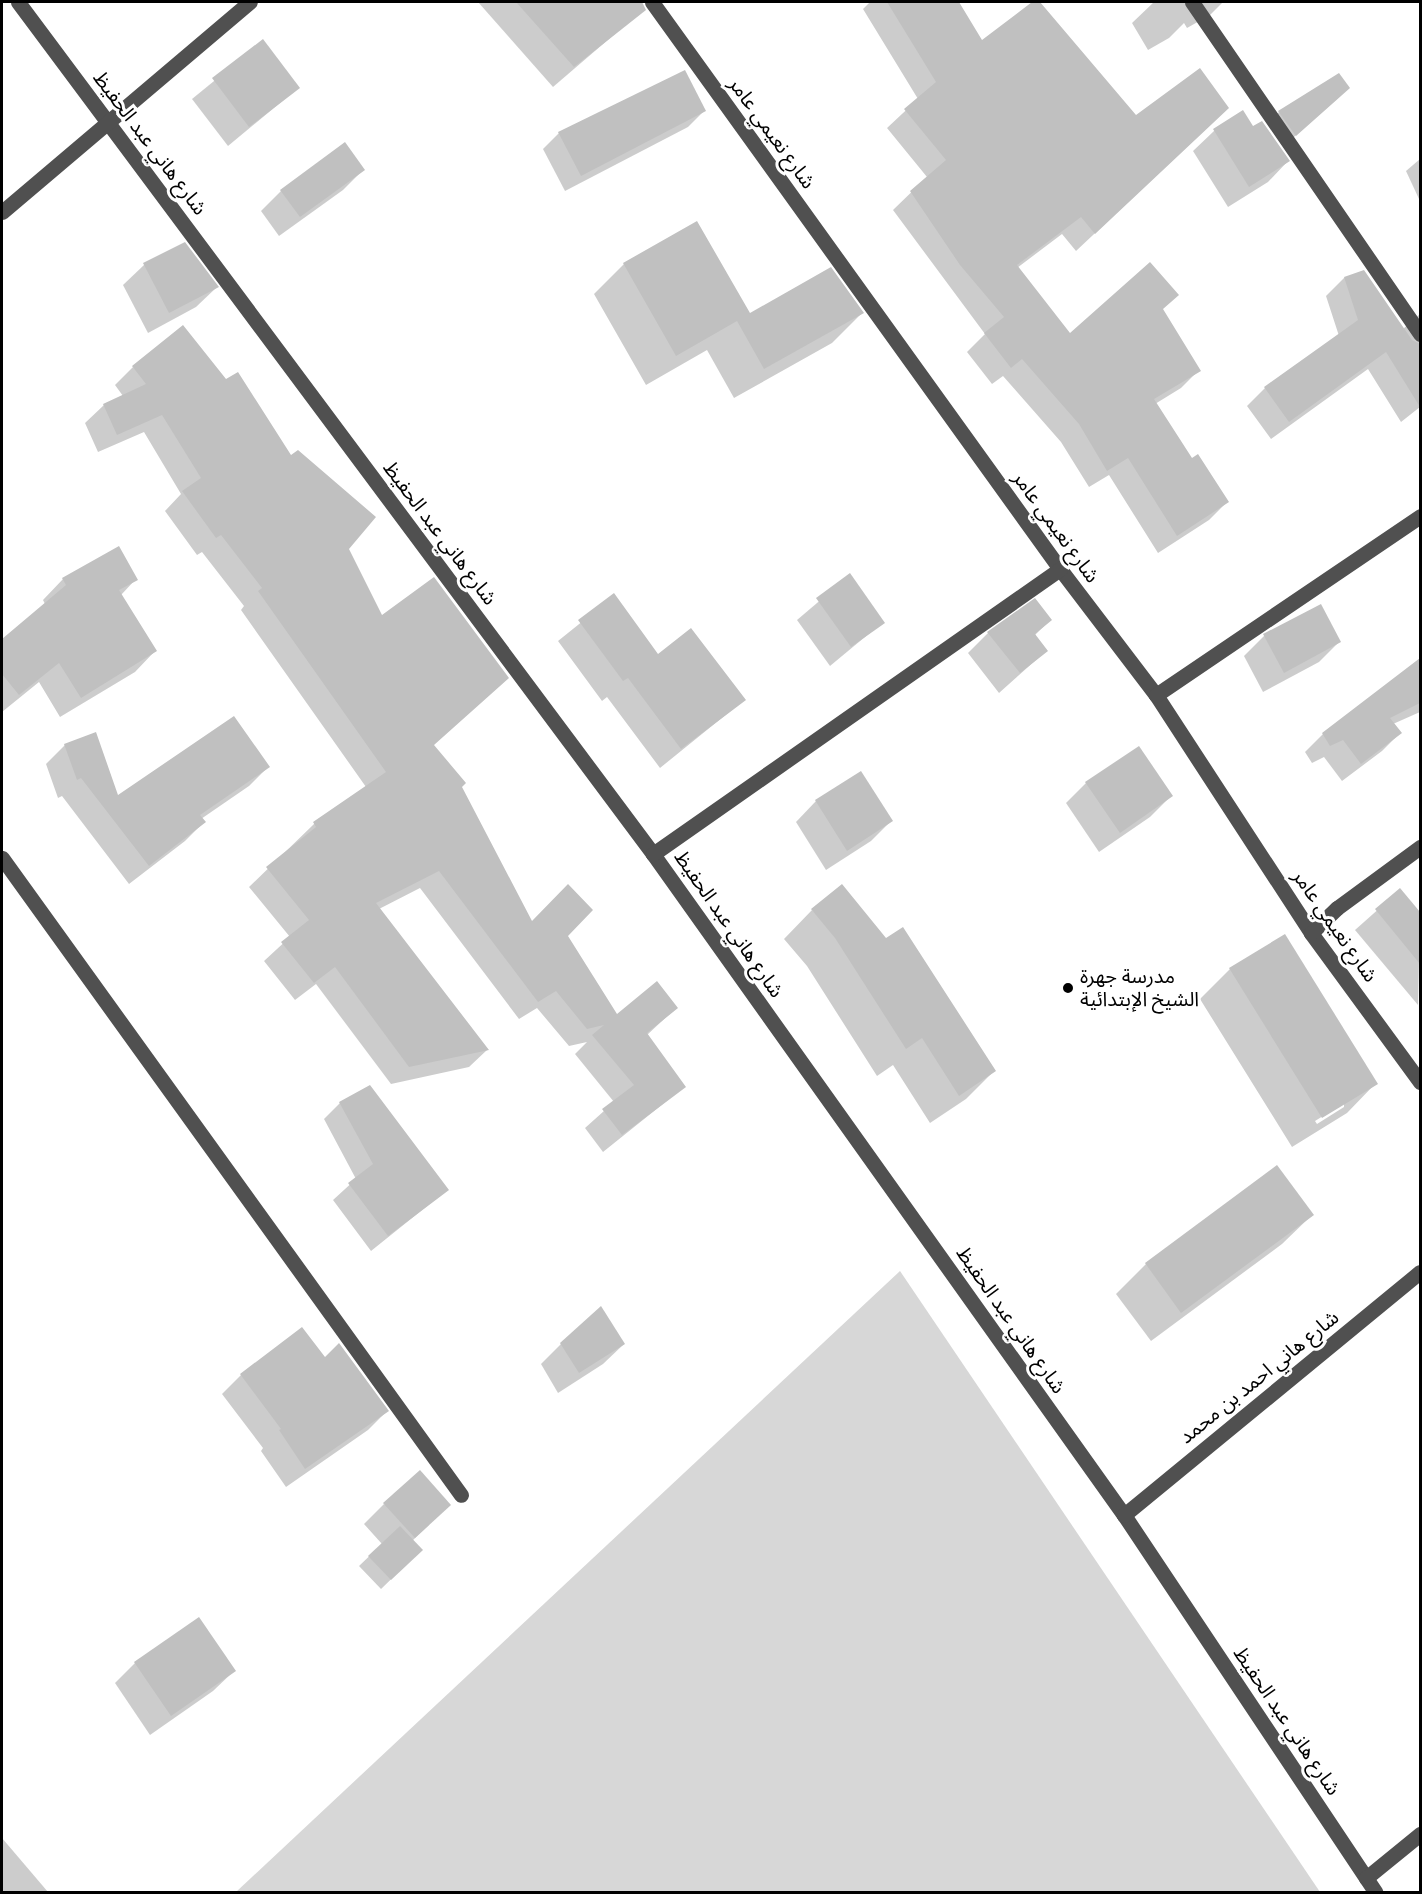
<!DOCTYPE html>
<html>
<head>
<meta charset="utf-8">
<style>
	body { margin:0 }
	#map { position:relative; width:1422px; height:1894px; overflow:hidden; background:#fff; font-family:Cabin,"Noto Sans Arabic",sans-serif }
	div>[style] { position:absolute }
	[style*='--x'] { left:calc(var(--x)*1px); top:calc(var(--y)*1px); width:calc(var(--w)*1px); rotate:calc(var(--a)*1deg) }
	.green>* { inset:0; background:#d7d7d7 }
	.shadow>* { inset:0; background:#0003 }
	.building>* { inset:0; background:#c0c0c0 }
	.minor>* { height:15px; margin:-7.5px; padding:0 7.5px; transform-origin:7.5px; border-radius:7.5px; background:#505050 }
	.dots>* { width:16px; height:16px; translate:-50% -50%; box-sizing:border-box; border:3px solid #fff; border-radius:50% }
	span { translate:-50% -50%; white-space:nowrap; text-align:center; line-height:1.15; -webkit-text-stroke:6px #fff; paint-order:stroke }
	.street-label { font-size:20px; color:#000 }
	.poi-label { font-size:20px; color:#000 }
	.left { translate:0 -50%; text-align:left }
	.frame { position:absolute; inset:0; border:3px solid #000; pointer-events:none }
</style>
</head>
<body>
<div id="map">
	<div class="green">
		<i style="clip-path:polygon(900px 1271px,1320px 1892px,236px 1892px)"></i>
	</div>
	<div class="shadow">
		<i style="clip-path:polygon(478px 2px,628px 2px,638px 14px,553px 87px)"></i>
		<i style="clip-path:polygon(870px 2px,957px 2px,981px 42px,1038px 2px,1136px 117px,1209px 126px,1076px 251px,1062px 234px,1017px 268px,1069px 335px,1162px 310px,1199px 370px,1181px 388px,1155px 404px,1191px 460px,1227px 502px,1209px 520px,1158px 553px,1109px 475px,1089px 487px,1061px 442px,1003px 376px,992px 384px,967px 352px,985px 334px,893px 210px,927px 177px,887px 128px,918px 99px,863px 9px)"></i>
		<i style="clip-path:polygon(1154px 2px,1223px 2px,1210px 15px,1187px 28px,1184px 23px,1169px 38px,1148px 50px,1132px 23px)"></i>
		<i style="clip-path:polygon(263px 41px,298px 88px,228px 146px,192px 99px)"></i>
		<i style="clip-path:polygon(685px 72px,704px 111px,688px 127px,565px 191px,543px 149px,559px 133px)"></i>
		<i style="clip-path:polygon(1338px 98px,1285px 145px,1270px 122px,1279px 112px)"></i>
		<i style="clip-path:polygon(1243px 112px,1253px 128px,1288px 161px,1268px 182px,1228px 207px,1193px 151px,1214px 131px)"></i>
		<i style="clip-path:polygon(1420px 159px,1420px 198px,1419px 199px,1406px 171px)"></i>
		<i style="clip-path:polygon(363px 170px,343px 190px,279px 236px,261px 211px,281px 191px)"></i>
		<i style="clip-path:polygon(184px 244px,217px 287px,196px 307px,148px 333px,123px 285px,144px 265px)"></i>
		<i style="clip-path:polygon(624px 264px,750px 315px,862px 313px,832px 343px,734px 398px,707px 350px,646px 385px,594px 294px)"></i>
		<i style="clip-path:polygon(1364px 272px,1403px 329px,1420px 314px,1420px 407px,1401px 422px,1368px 369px,1271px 439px,1247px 406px,1265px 388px,1339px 336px,1326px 296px,1344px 278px)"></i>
		<i style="clip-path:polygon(133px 367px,347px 549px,433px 746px,460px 787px,531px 923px,567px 936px,617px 1017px,676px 1008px,647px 1035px,684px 1087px,603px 1152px,585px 1128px,614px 1102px,575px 1054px,587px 1042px,569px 1046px,537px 1008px,519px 1019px,420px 888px,379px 909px,487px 1050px,469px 1067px,391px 1084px,316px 984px,295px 1000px,264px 961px,290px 937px,249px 887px,314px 824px,366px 787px,241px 610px,244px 606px,202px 552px,197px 555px,165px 511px,181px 494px,144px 432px,98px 452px,85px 423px,104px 405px,123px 396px,115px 385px)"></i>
		<i style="clip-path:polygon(850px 575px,883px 622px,830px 666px,797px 620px)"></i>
		<i style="clip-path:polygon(63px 579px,136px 579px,121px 595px,155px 651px,135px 672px,60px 717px,39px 682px,2px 712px,2px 641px,45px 604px,43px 600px)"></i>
		<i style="clip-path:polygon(614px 596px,658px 656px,744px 700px,660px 768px,607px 697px,602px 701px,558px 641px)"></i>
		<i style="clip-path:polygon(1035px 600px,1050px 620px,1034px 636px,1046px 651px,999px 693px,968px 653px,988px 633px)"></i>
		<i style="clip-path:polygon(1264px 636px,1339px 642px,1319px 662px,1263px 692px,1244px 656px)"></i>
		<i style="clip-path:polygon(1420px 662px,1420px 712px,1393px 724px,1400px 733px,1382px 751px,1342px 781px,1324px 757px,1312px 763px,1305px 752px,1323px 734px)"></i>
		<i style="clip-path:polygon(65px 745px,118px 797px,268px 767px,249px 786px,201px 819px,204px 822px,185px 841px,129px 884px,62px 796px,58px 798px,46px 764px)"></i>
		<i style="clip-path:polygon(1086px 783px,1171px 796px,1150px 817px,1099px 852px,1066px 803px)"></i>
		<i style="clip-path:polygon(816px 801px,891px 821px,871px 841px,826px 870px,796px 822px)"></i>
		<i style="clip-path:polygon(1400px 890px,1420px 915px,1418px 1005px,1355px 930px)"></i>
		<i style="clip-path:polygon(812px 910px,994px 1071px,966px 1099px,930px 1123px,893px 1065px,877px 1076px,807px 966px,784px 939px)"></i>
		<i style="clip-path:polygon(evenodd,1284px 936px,1376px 1083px,1347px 1113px,1292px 1147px,1200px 999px,1230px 969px,1284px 936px,1344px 1103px,1344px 1107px,1317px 1124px,1315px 1121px,1344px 1103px)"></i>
		<i style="clip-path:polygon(340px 1103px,447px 1190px,371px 1251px,333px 1200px,356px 1179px,324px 1119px)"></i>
		<i style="clip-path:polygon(1312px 1215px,1282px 1244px,1151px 1341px,1116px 1294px,1146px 1264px)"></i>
		<i style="clip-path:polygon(561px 1344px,624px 1344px,603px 1364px,558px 1393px,541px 1364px)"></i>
		<i style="clip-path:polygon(324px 1360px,387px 1411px,368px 1430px,286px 1487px,261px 1451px,263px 1448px,222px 1394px,241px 1375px)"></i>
		<i style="clip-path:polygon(384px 1504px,429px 1525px,412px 1541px,411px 1560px,381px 1589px,359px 1566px,382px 1544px,364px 1524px)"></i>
		<i style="clip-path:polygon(135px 1663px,234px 1671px,213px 1691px,150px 1735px,115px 1683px)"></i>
		<i style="clip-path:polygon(2px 1838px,48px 1892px,2px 1892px)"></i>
	</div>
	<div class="building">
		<i style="clip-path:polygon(516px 2px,642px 2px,646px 10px,574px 67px)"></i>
		<i style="clip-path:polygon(887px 2px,959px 2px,982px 40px,1032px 2px,1040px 2px,1136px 115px,1200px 68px,1229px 108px,1095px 234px,1081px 217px,1017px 265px,1070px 333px,1150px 262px,1179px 295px,1163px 309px,1201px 371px,1154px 399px,1192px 458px,1198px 454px,1229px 502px,1177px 536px,1128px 458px,1107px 471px,1079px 424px,1022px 359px,1011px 368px,984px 333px,1004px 317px,960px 265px,910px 191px,946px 160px,904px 109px,936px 82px)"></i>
		<i style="clip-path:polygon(263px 39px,300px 88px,249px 127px,212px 78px)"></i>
		<i style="clip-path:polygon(685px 70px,706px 111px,581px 176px,558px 132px)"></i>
		<i style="clip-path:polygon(1339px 73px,1350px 88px,1296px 136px,1278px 111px)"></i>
		<i style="clip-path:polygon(1243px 110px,1253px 126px,1262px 121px,1290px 161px,1249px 187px,1213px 129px)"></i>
		<i style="clip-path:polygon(345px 142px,365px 170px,300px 217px,280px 190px)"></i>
		<i style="clip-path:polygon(697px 221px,750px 313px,831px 267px,864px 313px,764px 369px,737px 321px,676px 356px,623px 263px)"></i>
		<i style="clip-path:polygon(185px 242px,219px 287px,169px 313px,143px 263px)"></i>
		<i style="clip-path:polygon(1364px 270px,1412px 340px,1420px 344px,1420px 407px,1386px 352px,1289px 422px,1264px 387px,1358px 320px,1344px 277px)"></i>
		<i style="clip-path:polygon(183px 325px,226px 379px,238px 372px,291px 455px,298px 450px,376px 517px,349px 549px,382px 615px,434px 577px,509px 678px,434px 745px,466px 783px,462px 787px,532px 921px,568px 884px,593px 910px,568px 936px,617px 1014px,657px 981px,678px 1008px,647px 1033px,686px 1087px,622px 1135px,602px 1109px,634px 1085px,592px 1035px,604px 1025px,587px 1029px,556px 991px,538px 1002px,439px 871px,376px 903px,489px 1050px,409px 1067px,335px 967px,314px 983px,281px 942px,309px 920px,266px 867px,316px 827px,313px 822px,386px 772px,258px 591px,262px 588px,221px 535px,216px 538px,182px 491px,201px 478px,162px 415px,117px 435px,103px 404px,146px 384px,132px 366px)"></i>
		<i style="clip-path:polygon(119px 546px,138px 580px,119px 590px,157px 651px,81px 698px,59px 663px,19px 695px,2px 674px,2px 639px,66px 585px,62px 578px)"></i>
		<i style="clip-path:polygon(850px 573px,885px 623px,851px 647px,816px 598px)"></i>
		<i style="clip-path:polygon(614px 593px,658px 654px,691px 628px,746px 700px,681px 749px,628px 678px,623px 681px,578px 620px)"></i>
		<i style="clip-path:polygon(1035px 598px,1052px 620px,1035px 634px,1048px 651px,1020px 673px,987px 632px)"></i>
		<i style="clip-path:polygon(1321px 604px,1341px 642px,1284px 673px,1263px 634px)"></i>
		<i style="clip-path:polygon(1420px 658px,1420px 703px,1390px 718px,1402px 733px,1361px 764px,1343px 740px,1330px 746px,1322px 733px)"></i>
		<i style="clip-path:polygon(234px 716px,270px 767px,200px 815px,206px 822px,149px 866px,81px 778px,77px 780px,64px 744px,96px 732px,118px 795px)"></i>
		<i style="clip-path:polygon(1139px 746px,1173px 796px,1120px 833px,1085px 782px)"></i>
		<i style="clip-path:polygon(861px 771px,893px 821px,847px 851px,815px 800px)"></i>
		<i style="clip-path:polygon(842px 884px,886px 938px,903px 927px,996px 1071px,959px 1096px,922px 1038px,906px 1049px,835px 938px,811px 909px)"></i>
		<i style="clip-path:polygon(1400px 888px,1420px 912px,1420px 964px,1375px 909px)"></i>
		<i style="clip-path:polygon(1285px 934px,1378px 1084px,1322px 1118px,1229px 968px)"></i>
		<i style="clip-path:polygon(370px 1085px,449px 1190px,388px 1236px,348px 1183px,373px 1164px,339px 1102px)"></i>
		<i style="clip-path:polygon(1277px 1165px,1314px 1215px,1181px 1313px,1145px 1263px)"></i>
		<i style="clip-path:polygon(601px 1306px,625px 1344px,579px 1373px,560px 1343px)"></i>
		<i style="clip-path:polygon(302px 1327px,325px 1357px,339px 1343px,389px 1411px,305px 1469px,279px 1430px,281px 1429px,240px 1374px)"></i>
		<i style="clip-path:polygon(420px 1470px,451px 1505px,415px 1538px,383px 1503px)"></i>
		<i style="clip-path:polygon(400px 1526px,423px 1550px,391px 1580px,368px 1556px)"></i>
		<i style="clip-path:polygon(199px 1617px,236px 1671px,171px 1716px,134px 1662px)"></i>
	</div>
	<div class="minor">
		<i style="--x:18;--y:2;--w:1063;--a:53.3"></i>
		<i style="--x:653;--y:854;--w:812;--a:54.53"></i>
		<i style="--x:1124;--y:1515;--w:453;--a:56.3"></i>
		<i style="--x:652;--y:2;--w:699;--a:54.26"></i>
		<i style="--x:1060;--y:569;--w:158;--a:52.7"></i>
		<i style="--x:1156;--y:695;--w:284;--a:56.9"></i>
		<i style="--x:1311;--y:933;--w:185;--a:53.8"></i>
		<i style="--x:1192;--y:2;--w:403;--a:55.5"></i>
		<i style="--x:2;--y:212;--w:325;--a:-40.3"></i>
		<i style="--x:1156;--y:695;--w:319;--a:-34.1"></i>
		<i style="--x:653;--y:854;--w:497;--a:-35"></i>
		<i style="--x:2;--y:858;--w:785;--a:54.22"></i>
		<i style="--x:1311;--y:933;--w:36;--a:-44"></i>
		<i style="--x:1337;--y:908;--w:103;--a:-36.3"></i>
		<i style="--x:1124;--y:1515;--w:383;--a:-39.4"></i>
		<i style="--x:1366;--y:1878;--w:70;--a:-39.2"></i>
	</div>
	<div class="dots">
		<i style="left:1068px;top:988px;background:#000"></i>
	</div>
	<div class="street-label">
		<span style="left:772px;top:133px;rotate:54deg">شارع نعيمي عامر</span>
		<span style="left:150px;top:143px;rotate:53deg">شارع هاني عبد الحفيظ</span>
		<span style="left:1056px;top:527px;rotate:54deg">شارع نعيمي عامر</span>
		<span style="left:440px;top:533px;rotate:53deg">شارع هاني عبد الحفيظ</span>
		<span style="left:729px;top:924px;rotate:55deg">شارع هاني عبد الحفيظ</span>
		<span style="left:1335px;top:926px;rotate:55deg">شارع نعيمي عامر</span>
		<span style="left:1011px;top:1320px;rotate:55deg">شارع هاني عبد الحفيظ</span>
		<span style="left:1259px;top:1377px;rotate:-39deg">شارع هاني احمد بن محمد</span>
		<span style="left:1287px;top:1721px;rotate:56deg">شارع هاني عبد الحفيظ</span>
	</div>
	<div class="poi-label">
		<span class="left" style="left:1080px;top:988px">مدرسة جهرة<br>الشيخ الإبتدائية</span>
	</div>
	<div class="frame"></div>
</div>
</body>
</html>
